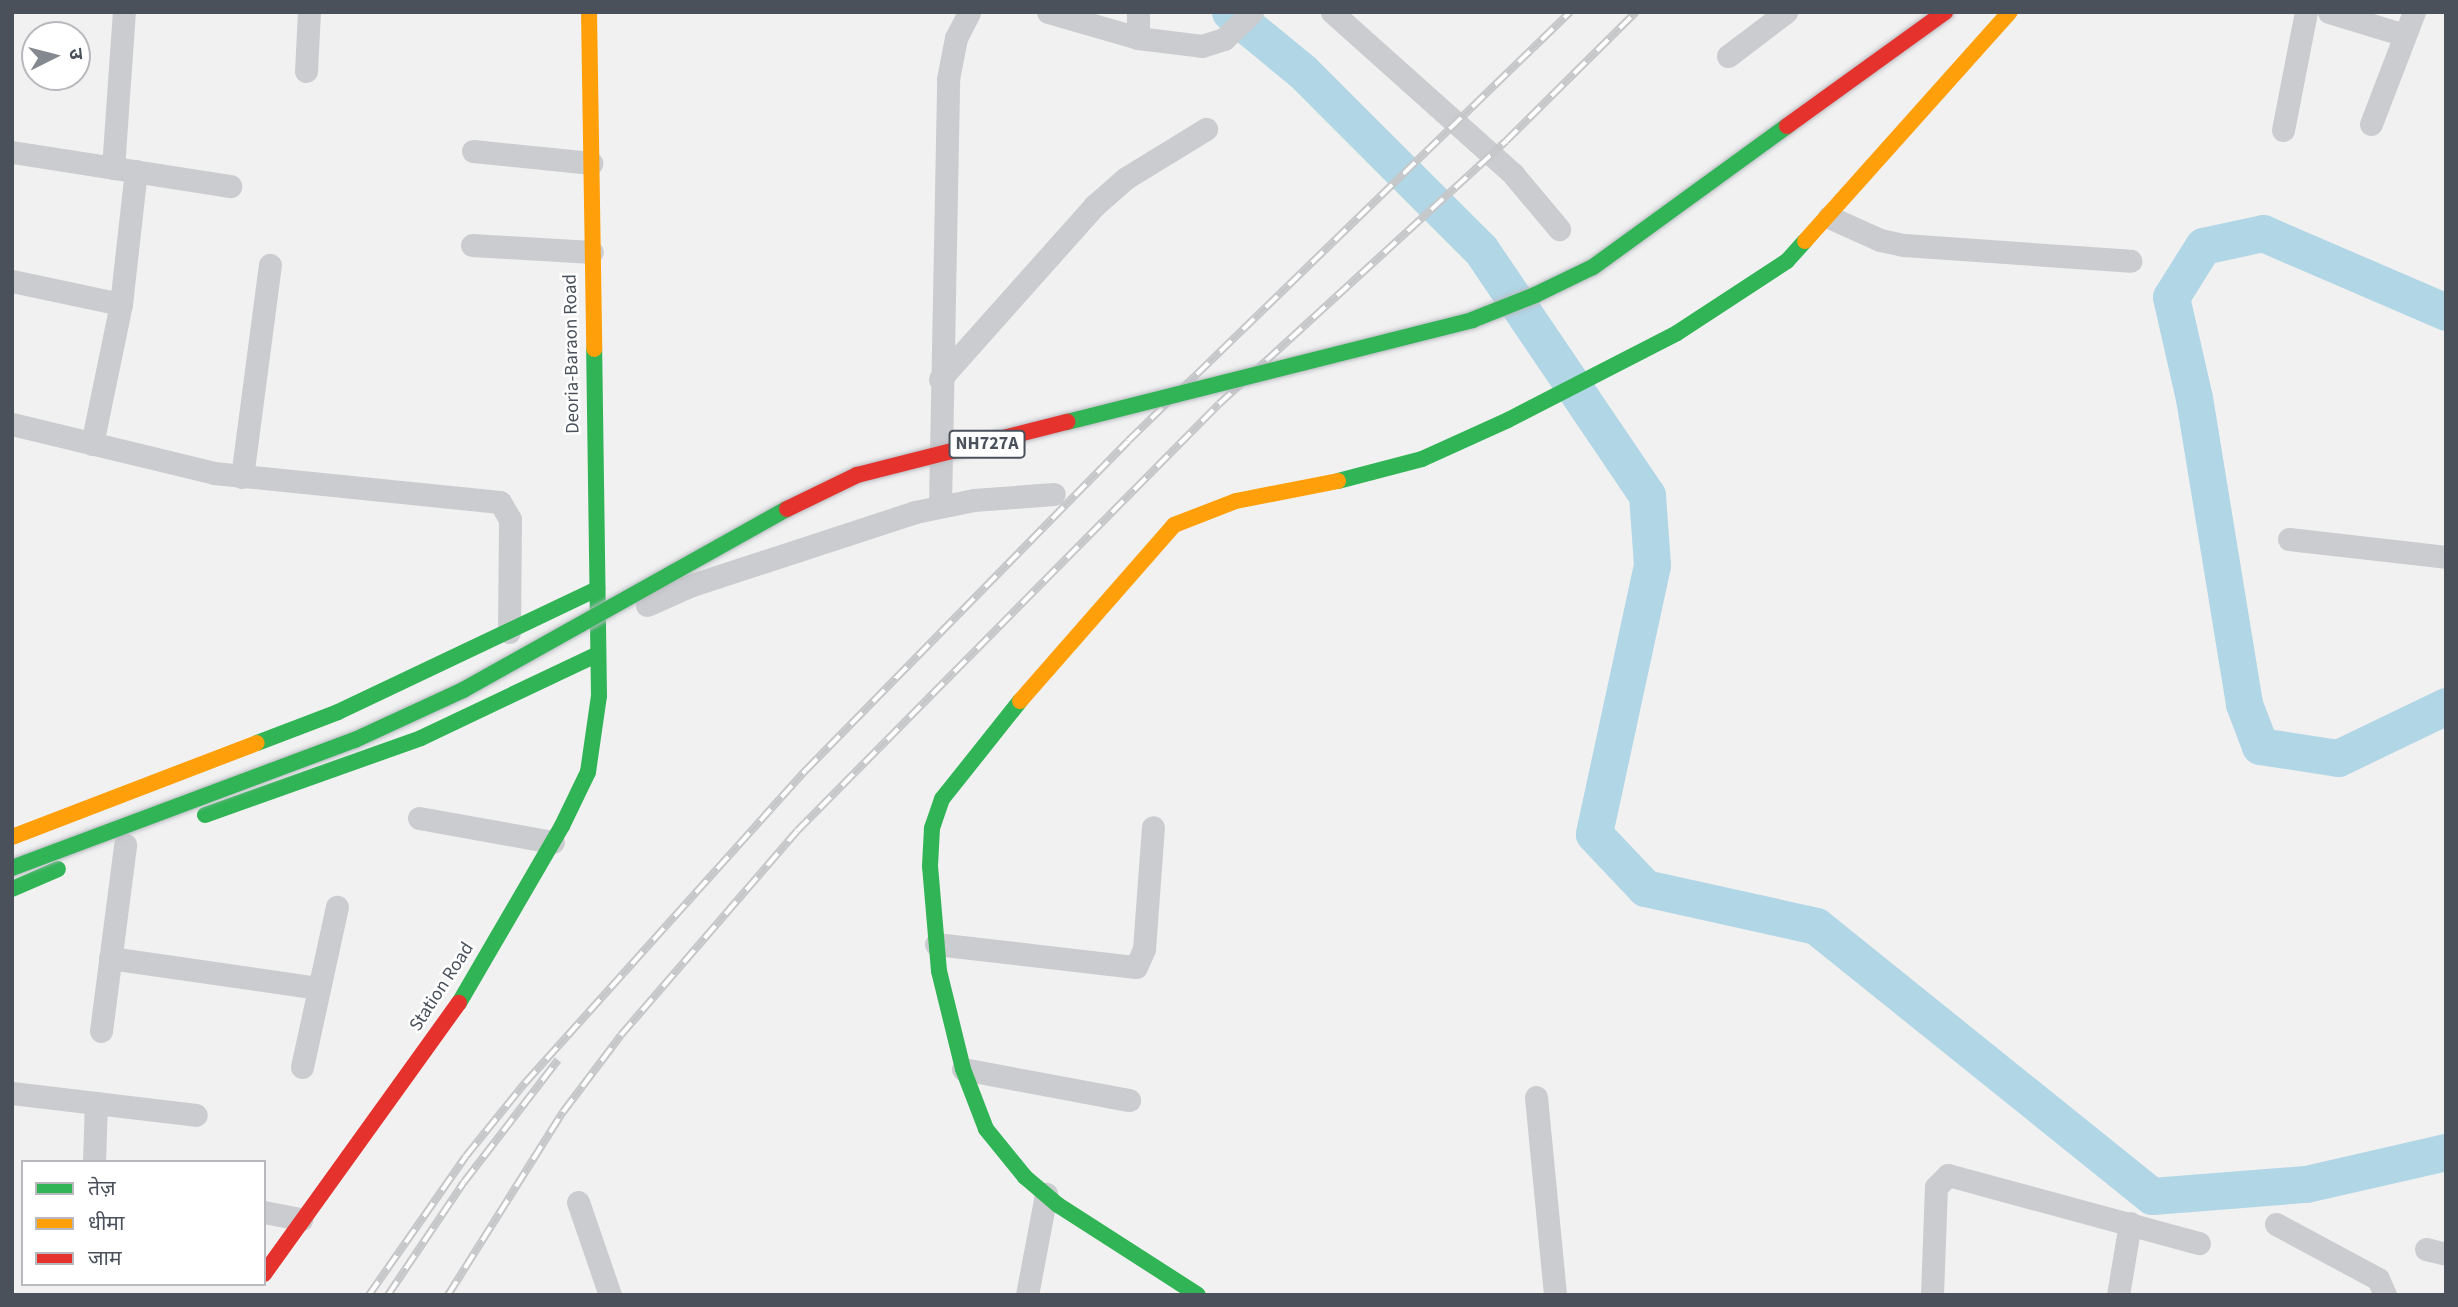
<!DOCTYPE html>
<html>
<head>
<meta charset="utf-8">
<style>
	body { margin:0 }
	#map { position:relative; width:2458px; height:1307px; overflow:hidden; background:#f1f1f1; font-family:"Source Sans 3","Noto Sans Devanagari",sans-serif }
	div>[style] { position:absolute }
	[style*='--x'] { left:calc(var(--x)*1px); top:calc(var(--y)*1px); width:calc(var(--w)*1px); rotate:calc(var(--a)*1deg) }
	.river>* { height:37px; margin:-18.5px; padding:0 18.5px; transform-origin:18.5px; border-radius:18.5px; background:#b1d6e6 }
	.street>* { height:23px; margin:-11.5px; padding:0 11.5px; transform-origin:11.5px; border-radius:11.5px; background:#cbcccf }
	.fast>* { height:16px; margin:-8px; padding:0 8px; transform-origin:8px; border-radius:8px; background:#30b455 }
	.slow>* { height:16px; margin:-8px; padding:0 8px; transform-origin:8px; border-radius:8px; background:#ff9f0a }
	.jam>* { height:16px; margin:-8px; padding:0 8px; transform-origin:8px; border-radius:8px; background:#e5322d }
	.rail>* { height:8px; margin-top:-4px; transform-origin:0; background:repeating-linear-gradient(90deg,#fff 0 16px,#c6c7c9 0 32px); box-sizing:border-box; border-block:2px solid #c6c7c9 }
	.bridges { filter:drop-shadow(0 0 2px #b7bac0) drop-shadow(0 0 2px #b7bac0) }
	.fast-bridge>* { height:16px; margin:-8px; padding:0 8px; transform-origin:8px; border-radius:8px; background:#30b455 }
	.jam-bridge>* { height:16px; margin:-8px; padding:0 8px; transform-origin:8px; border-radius:8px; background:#e5322d }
	span { translate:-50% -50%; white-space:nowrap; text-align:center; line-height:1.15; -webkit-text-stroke:5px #fff; paint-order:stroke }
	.shield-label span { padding:2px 5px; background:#fff; border:2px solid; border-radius:5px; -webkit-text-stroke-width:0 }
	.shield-label { font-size:18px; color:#4a515b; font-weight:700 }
	.street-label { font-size:19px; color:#4a515b }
	.frame { position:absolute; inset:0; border:14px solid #4a515b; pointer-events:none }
	.legend { position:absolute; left:21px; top:1160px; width:245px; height:126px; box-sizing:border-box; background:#fff; border:2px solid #b7b9bd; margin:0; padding:9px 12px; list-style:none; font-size:21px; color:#4a515b }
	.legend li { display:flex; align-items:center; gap:14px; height:35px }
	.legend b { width:35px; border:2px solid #b7b9bd }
	.north { position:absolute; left:21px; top:21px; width:70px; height:70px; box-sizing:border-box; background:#fff; border:2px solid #b7b9bd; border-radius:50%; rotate:84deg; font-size:19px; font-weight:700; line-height:28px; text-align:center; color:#4a515b }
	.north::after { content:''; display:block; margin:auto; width:24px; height:32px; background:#848990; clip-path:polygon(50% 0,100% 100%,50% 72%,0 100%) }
</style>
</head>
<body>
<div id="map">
	<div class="river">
		<i style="--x:1230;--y:12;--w:94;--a:39.4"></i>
		<i style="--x:1303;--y:72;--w:252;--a:45"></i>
		<i style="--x:1481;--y:250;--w:296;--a:55.9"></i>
		<i style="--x:1647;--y:495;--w:70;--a:85.9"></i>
		<i style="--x:1652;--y:565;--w:275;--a:102.2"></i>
		<i style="--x:1594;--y:834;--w:74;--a:46.6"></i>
		<i style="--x:1645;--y:888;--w:175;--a:12.5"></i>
		<i style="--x:1816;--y:926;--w:431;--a:38.8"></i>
		<i style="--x:2152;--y:1196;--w:154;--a:-4.5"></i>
		<i style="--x:2306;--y:1184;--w:144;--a:-12.9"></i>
		<i style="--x:2446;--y:312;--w:199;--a:-156.7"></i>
		<i style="--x:2263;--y:233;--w:61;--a:167.8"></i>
		<i style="--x:2203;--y:246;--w:60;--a:122.1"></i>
		<i style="--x:2171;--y:297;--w:104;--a:77.2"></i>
		<i style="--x:2194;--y:398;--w:310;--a:80.7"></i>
		<i style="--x:2244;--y:704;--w:45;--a:69.1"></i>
		<i style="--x:2260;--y:746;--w:79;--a:8.7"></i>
		<i style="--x:2338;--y:758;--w:120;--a:-25.7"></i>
	</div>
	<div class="street">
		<i style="--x:1048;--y:12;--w:94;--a:16.1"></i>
		<i style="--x:1138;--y:38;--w:64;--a:7.1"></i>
		<i style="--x:1202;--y:46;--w:23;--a:-18"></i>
		<i style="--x:1224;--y:39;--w:39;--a:-44"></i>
		<i style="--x:1332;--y:12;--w:243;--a:41.8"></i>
		<i style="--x:1513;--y:174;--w:72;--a:50.1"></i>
		<i style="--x:2329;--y:12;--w:78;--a:17"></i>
		<i style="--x:1138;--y:38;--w:26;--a:-90"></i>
		<i style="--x:1728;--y:56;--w:73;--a:-37.2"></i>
		<i style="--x:306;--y:71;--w:59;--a:-87.1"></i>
		<i style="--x:2371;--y:124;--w:120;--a:-69"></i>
		<i style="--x:2283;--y:130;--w:120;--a:-79"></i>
		<i style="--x:473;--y:151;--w:119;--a:5.8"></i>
		<i style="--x:12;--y:152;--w:221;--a:8.9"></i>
		<i style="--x:113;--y:168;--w:156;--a:-86"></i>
		<i style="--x:1829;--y:217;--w:56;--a:24.3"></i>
		<i style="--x:1880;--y:240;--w:25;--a:12"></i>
		<i style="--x:1904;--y:245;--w:227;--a:4"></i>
		<i style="--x:472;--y:245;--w:120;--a:3.3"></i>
		<i style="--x:12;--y:281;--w:111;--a:11.9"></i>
		<i style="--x:940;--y:379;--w:232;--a:-48.3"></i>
		<i style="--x:1094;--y:206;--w:43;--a:-41.2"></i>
		<i style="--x:1126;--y:178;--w:94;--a:-31.5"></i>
		<i style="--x:12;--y:424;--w:208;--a:13.6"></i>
		<i style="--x:214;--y:473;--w:287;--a:5.8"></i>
		<i style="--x:500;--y:502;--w:20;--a:60"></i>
		<i style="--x:510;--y:519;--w:113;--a:90.5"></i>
		<i style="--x:92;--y:444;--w:143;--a:-78.3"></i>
		<i style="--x:121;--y:304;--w:134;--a:-83.6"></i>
		<i style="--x:242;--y:477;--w:214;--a:-82.5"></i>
		<i style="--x:940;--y:506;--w:427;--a:-88.9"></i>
		<i style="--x:948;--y:79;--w:42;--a:-79"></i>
		<i style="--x:956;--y:38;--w:29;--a:-63"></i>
		<i style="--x:2289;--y:539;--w:158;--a:6.5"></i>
		<i style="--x:647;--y:605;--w:49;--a:-24"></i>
		<i style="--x:692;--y:585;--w:235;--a:-18.1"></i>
		<i style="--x:915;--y:512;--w:60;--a:-11.5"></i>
		<i style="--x:974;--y:500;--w:80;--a:-4.3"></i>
		<i style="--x:419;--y:818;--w:136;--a:10.2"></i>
		<i style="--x:936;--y:944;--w:201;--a:6.6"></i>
		<i style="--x:1136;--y:967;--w:20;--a:-66"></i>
		<i style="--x:1144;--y:949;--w:122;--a:-85.8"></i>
		<i style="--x:110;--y:958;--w:211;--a:8.2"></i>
		<i style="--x:101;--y:1031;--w:188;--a:-82.6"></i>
		<i style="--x:302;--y:1067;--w:164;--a:-77.7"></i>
		<i style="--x:963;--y:1069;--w:169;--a:10.6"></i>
		<i style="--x:12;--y:1093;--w:185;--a:6.8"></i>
		<i style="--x:1536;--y:1097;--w:199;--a:84.5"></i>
		<i style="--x:94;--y:1162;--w:59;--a:-88.1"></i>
		<i style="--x:578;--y:1202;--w:98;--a:71"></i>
		<i style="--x:264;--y:1212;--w:38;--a:11"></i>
		<i style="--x:2276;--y:1224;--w:116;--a:28.3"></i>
		<i style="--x:2378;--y:1279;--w:17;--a:66"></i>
		<i style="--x:2426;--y:1249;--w:21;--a:14"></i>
		<i style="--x:1027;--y:1295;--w:103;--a:-79.3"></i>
		<i style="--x:1932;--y:1295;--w:108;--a:-87.9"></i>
		<i style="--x:1936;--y:1187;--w:17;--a:-45"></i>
		<i style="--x:1948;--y:1175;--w:260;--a:15.2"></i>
		<i style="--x:2118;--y:1295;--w:73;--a:-80.5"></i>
	</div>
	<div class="fast">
		<i style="--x:1338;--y:481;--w:87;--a:-14.7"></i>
		<i style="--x:1422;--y:459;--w:94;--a:-24.4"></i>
		<i style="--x:1508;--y:420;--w:190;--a:-27.2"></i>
		<i style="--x:1677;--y:333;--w:131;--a:-33.2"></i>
		<i style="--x:1787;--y:261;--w:27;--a:-48"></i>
		<i style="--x:1020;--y:701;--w:125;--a:128.5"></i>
		<i style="--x:942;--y:799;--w:31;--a:109"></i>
		<i style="--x:932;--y:828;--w:38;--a:93"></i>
		<i style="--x:930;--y:866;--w:105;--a:85.1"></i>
		<i style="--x:939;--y:971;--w:101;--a:76.2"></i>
		<i style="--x:963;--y:1069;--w:64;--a:69"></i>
		<i style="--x:986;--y:1129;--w:62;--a:50.9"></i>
		<i style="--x:1025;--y:1177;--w:43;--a:40.3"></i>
		<i style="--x:1058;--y:1205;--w:166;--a:32.7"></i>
		<i style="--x:257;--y:743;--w:87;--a:-20.9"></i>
		<i style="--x:338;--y:712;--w:287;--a:-25.4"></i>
		<i style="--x:205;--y:815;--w:229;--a:-19.6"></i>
		<i style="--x:421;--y:738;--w:196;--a:-25.4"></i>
		<i style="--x:12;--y:889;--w:50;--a:-23.5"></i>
		<i style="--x:459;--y:1003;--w:205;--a:-59.8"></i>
		<i style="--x:562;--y:826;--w:60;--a:-64.3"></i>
		<i style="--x:588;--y:772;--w:77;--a:-81.8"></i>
		<i style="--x:599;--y:696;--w:347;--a:-90.8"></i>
	</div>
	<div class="slow">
		<i style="--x:589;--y:12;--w:337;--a:89.1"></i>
		<i style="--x:1805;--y:241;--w:307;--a:-48.2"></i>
		<i style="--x:1020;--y:701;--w:234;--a:-48.8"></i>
		<i style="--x:1174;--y:525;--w:66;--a:-21.2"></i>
		<i style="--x:1236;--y:501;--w:104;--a:-11.1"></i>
		<i style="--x:12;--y:837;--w:262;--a:-21"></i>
	</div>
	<div class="jam">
		<i style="--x:264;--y:1274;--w:334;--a:-54.3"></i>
	</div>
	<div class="rail">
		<i style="--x:369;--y:1295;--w:169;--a:-55.1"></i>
		<i style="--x:466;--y:1156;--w:94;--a:-51.1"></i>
		<i style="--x:525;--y:1083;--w:421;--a:-48.1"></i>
		<i style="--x:806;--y:770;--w:460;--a:-45.6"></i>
		<i style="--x:1128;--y:441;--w:616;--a:-44.14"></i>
		<i style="--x:388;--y:1295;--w:136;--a:-56.1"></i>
		<i style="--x:464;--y:1182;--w:154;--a:-52.4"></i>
		<i style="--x:448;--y:1295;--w:216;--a:-57.9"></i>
		<i style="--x:563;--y:1112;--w:96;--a:-53"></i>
		<i style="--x:621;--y:1035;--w:269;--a:-49.2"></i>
		<i style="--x:797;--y:831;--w:600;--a:-45.34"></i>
		<i style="--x:1219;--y:404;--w:389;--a:-42.5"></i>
		<i style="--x:1506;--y:141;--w:183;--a:-44.8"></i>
	</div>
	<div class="bridges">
		<div class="fast-bridge">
			<i style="--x:1067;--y:422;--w:418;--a:-14.1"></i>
			<i style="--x:1472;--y:320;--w:68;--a:-21.6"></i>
			<i style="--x:1535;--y:295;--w:64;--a:-25.8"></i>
			<i style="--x:1593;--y:267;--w:240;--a:-36"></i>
			<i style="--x:12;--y:868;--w:366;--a:-20.5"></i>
			<i style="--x:355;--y:740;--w:119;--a:-24.8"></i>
			<i style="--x:463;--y:690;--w:371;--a:-29.2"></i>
		</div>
		<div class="jam-bridge">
			<i style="--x:1787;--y:126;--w:195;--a:-35.8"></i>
			<i style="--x:787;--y:509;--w:78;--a:-25.9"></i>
			<i style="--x:857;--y:475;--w:217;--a:-14.2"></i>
		</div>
	</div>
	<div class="shield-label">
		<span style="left:987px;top:444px">NH727A</span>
	</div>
	<div class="street-label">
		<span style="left:572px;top:354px;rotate:-91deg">Deoria-Baraon Road</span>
		<span style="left:442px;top:987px;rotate:-57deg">Station Road</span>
	</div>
	<div class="frame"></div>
	<ul class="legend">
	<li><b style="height:9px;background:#30b455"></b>तेज़</li>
	<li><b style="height:9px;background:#ff9f0a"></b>धीमा</li>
	<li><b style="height:9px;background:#e5322d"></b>जाम</li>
	</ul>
	<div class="north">उ</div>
</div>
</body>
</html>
